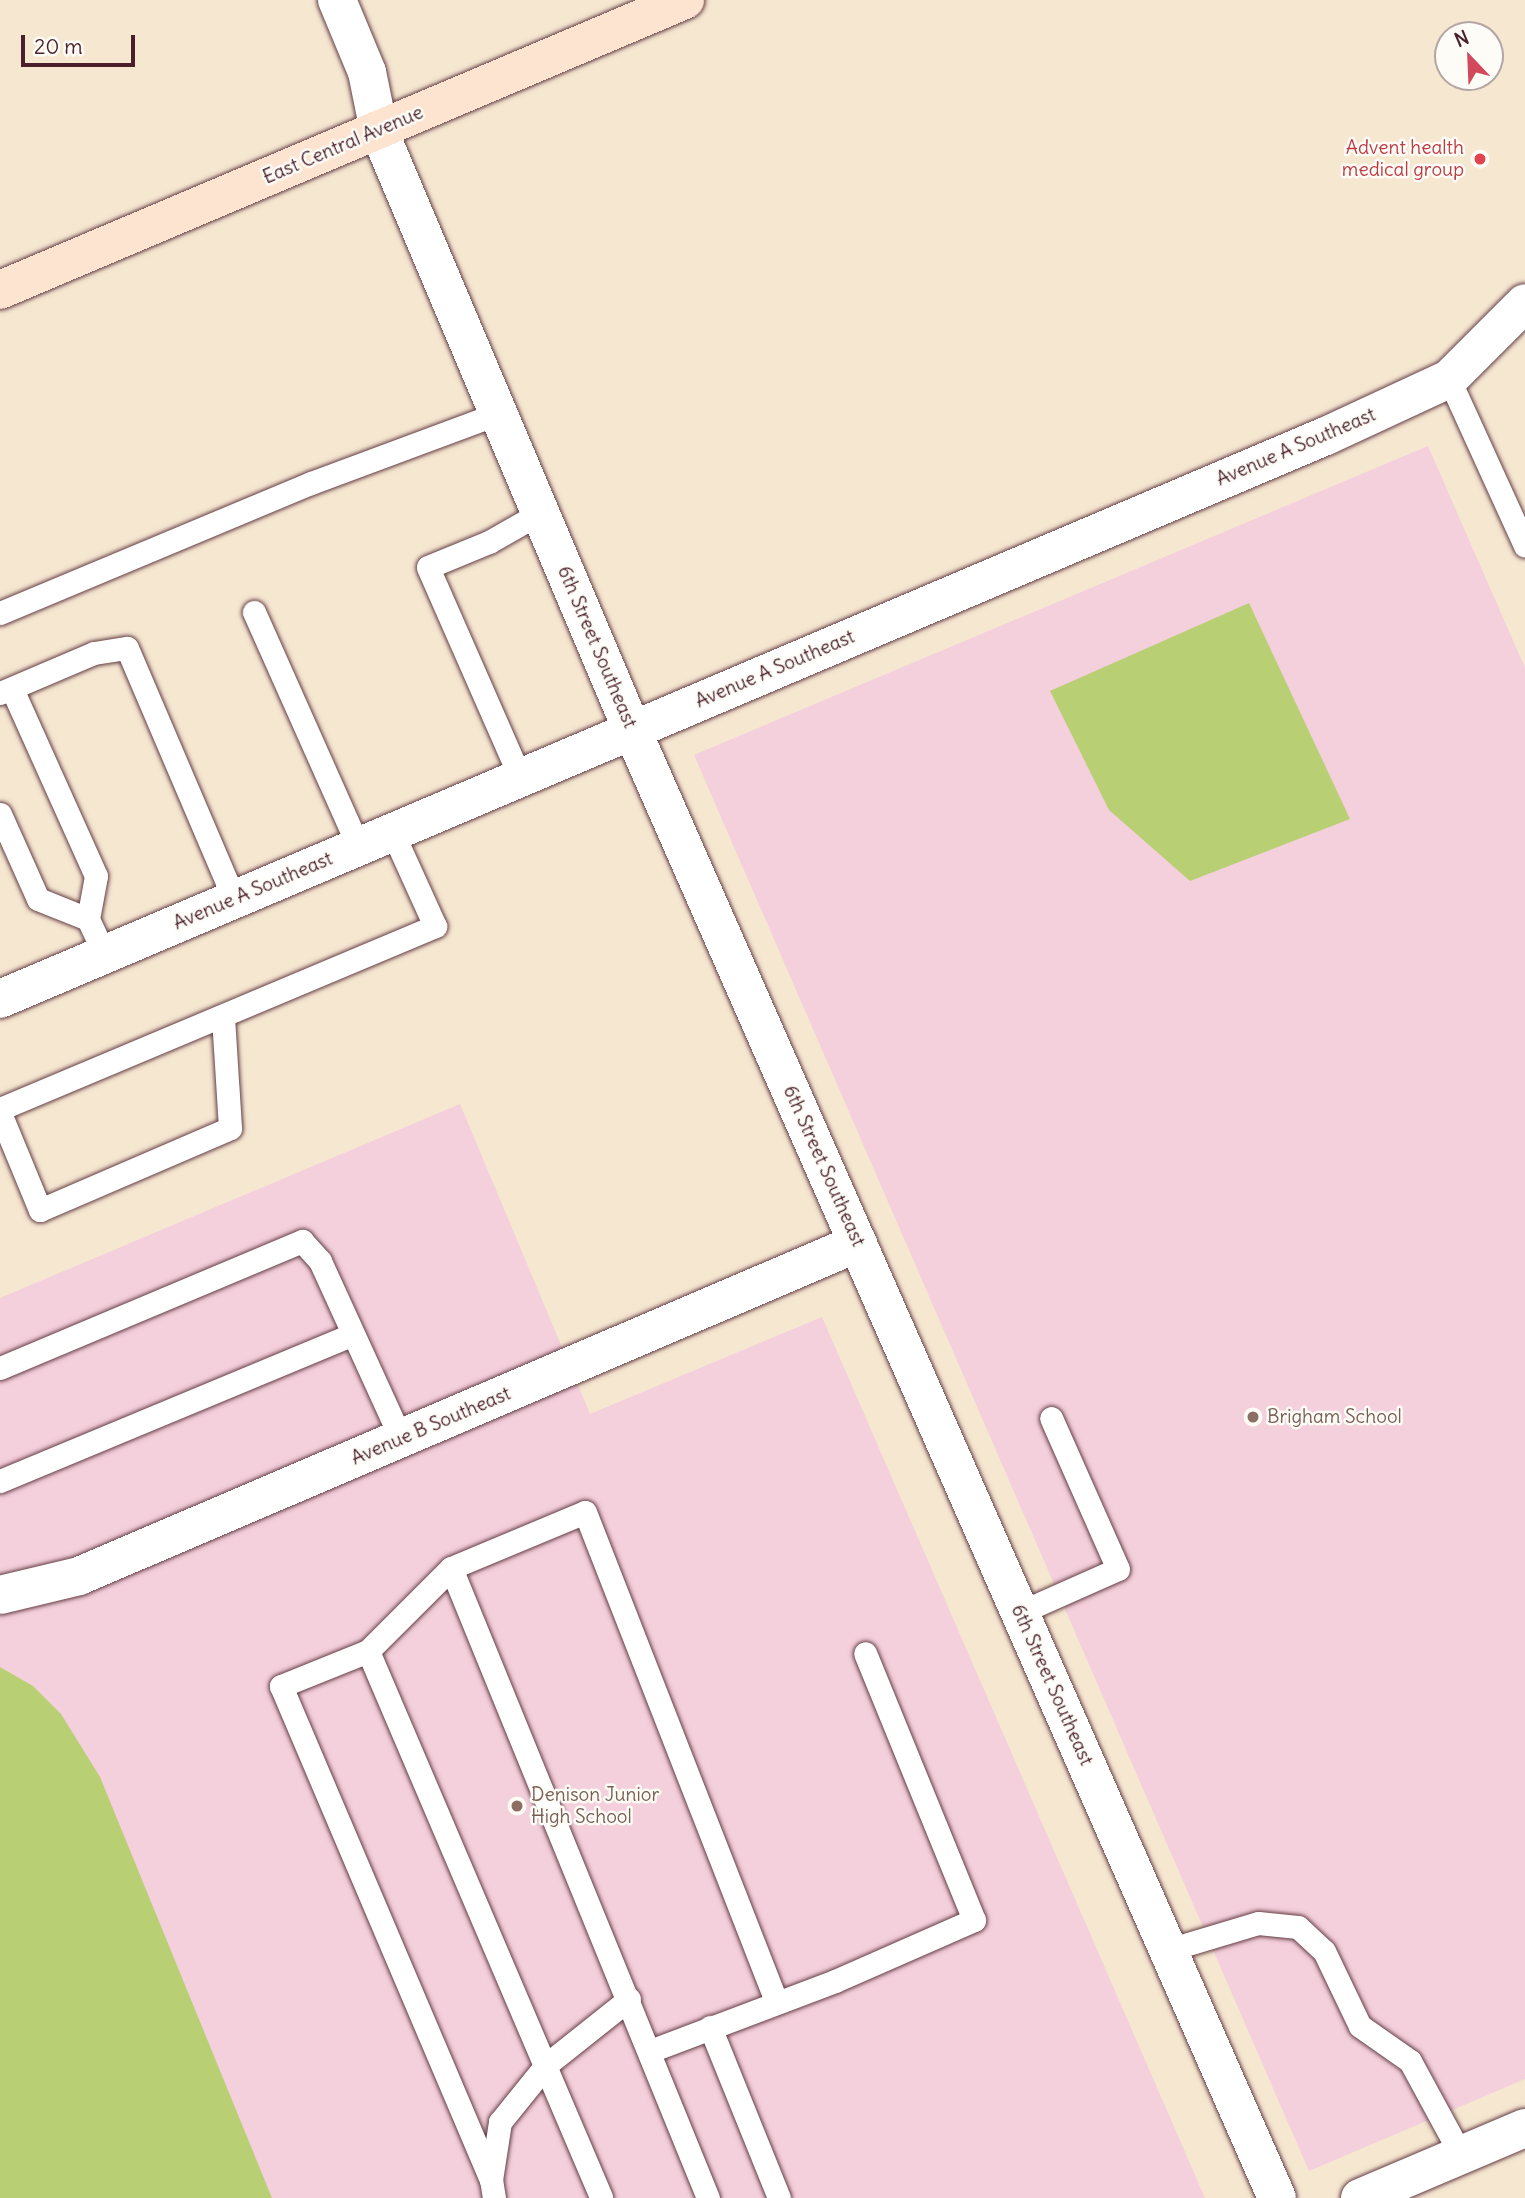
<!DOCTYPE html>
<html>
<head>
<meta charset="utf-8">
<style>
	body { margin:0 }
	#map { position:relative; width:1525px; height:2198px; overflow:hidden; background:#f6e7d1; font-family:Delius,sans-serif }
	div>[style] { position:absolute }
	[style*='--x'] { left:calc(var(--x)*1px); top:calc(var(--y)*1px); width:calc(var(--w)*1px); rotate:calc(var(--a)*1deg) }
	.built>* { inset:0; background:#f4cfdc }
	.green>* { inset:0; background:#b8cf73 }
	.roads { filter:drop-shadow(0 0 2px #643d44) drop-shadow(0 0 2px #643d44) }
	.service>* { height:23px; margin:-11.5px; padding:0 11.5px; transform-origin:11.5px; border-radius:11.5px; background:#fff }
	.minor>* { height:38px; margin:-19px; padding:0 19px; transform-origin:19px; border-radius:19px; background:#fff }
	.tertiary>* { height:38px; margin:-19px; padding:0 19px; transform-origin:19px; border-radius:19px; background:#fff }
	.secondary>* { height:38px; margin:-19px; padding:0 19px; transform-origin:19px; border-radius:19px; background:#fde4d1 }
	.dots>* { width:19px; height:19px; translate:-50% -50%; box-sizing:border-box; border:4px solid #fdfcf7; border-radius:50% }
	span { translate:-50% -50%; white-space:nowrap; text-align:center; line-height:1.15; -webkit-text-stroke:5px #fdfcf7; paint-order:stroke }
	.street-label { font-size:19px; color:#4a1f2b }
	.health-label { font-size:19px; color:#be3a42 }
	.right { translate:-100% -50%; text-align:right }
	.education-label { font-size:19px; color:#785e54 }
	.left { translate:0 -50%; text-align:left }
	.north { position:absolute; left:1434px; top:21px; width:70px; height:70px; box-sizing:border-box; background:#fdfcf7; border:2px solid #b5a4a5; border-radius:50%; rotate:337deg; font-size:19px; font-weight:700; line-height:28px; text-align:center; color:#4a1f2b }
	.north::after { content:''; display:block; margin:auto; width:24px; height:32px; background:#d1495b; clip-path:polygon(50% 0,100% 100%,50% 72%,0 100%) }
	.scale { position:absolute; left:21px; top:35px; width:114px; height:32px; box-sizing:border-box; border:4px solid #4a1f2b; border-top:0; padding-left:9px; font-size:21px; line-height:24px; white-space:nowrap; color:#4a1f2b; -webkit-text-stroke:5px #fdfcf7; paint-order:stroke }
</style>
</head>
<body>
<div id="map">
	<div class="built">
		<i style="clip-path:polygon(1428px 446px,1525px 668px,1525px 2079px,1309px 2171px,694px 755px)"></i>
		<i style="clip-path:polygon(460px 1104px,590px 1414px,822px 1317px,1205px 2198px,0 2198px,0 1298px)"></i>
	</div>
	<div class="green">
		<i style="clip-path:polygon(1249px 603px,1350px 819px,1190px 881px,1109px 810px,1050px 691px)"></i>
		<i style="clip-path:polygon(0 1667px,33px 1686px,61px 1714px,100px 1777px,272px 2198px,0 2198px)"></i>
	</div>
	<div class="roads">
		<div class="service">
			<i style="--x:1449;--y:379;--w:183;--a:65.5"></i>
			<i style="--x:254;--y:612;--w:256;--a:66"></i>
			<i style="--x:0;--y:613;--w:337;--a:-22.7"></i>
			<i style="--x:311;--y:483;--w:198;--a:-20.4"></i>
			<i style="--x:12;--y:689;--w:205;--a:65.8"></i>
			<i style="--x:96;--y:876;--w:44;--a:100.5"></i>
			<i style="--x:88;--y:919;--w:38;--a:65"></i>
			<i style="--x:0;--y:693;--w:102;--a:-23.1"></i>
			<i style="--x:94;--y:653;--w:33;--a:-9"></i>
			<i style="--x:127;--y:648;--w:273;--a:66.9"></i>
			<i style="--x:520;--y:777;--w:229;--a:-113.7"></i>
			<i style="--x:428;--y:567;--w:66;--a:-22.3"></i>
			<i style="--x:489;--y:542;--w:59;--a:-29.6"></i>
			<i style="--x:0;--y:814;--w:93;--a:65.9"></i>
			<i style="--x:38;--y:899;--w:54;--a:21.8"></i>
			<i style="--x:0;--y:1109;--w:472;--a:-22.8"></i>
			<i style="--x:435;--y:926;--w:104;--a:-114.4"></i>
			<i style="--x:0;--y:1113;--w:105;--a:67.6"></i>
			<i style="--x:40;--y:1210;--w:207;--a:-23.3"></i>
			<i style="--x:230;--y:1128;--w:112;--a:-93.6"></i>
			<i style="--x:0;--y:1368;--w:328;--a:-22.8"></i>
			<i style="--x:302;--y:1241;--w:27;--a:48"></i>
			<i style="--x:320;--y:1261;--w:196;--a:65.5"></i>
			<i style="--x:0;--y:1481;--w:382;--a:-22.6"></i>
			<i style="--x:451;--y:1568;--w:117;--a:135"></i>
			<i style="--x:368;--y:1651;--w:94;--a:158.1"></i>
			<i style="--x:281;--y:1686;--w:537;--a:66.97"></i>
			<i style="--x:1021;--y:1612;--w:106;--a:-23.9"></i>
			<i style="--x:1118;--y:1569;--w:165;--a:-113.9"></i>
			<i style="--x:368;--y:1651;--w:594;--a:66.89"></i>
			<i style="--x:1168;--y:1950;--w:94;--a:-16.7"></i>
			<i style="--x:1258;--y:1923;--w:40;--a:5.7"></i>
			<i style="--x:1298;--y:1927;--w:35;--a:43"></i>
			<i style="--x:1324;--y:1951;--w:83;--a:64.4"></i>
			<i style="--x:1360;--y:2026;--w:61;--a:35"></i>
			<i style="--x:1410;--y:2061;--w:107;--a:61.5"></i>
			<i style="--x:710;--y:2027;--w:184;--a:68"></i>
			<i style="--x:650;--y:2051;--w:198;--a:-20.7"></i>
			<i style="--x:835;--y:1981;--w:152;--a:-23.7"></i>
			<i style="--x:974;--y:1920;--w:288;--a:-112.2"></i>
			<i style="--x:494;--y:2198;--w:18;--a:-99"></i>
			<i style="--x:491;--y:2180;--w:59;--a:-81.2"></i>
			<i style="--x:500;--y:2122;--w:73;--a:-51.1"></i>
			<i style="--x:546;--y:2065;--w:106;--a:-38.5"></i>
			<i style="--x:708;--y:2198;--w:680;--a:-112.19"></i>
			<i style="--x:451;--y:1568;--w:145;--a:-22.7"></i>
			<i style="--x:585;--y:1512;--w:525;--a:68.66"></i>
		</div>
		<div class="minor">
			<i style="--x:0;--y:999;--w:1441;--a:-23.01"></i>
			<i style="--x:1326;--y:436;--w:136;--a:-24.9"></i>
			<i style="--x:1449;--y:379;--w:107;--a:-45"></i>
			<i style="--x:0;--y:1595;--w:81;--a:-13.5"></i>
			<i style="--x:79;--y:1576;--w:847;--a:-23.15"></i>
			<i style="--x:1360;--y:2198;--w:179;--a:-23"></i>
		</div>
		<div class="tertiary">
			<i style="--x:337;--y:0;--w:78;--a:67.4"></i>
			<i style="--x:367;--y:72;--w:60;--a:78.5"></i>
			<i style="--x:379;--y:131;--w:650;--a:67.1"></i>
			<i style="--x:632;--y:730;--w:1603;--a:66.28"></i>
		</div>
		<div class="secondary">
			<i style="--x:0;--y:290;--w:744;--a:-22.95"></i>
		</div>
	</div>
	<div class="dots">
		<i style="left:1480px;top:159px;background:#e0444e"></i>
		<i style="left:1253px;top:1417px;background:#8d6e63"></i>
		<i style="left:517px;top:1806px;background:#8d6e63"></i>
	</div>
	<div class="street-label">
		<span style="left:343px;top:145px;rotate:-23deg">East Central Avenue</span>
		<span style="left:1296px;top:447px;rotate:-23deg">Avenue A Southeast</span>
		<span style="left:597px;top:647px;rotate:67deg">6th Street Southeast</span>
		<span style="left:775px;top:669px;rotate:-23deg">Avenue A Southeast</span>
		<span style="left:253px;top:891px;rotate:-23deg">Avenue A Southeast</span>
		<span style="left:824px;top:1166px;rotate:66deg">6th Street Southeast</span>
		<span style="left:431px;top:1426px;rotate:-23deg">Avenue B Southeast</span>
		<span style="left:1052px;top:1685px;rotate:66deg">6th Street Southeast</span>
	</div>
	<div class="health-label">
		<span class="right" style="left:1464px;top:159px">Advent health<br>medical group</span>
	</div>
	<div class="education-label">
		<span class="left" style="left:1267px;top:1417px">Brigham School</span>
		<span class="left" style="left:531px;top:1806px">Denison Junior<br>High School</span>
	</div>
	<div class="north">N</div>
	<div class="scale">20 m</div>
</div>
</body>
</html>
